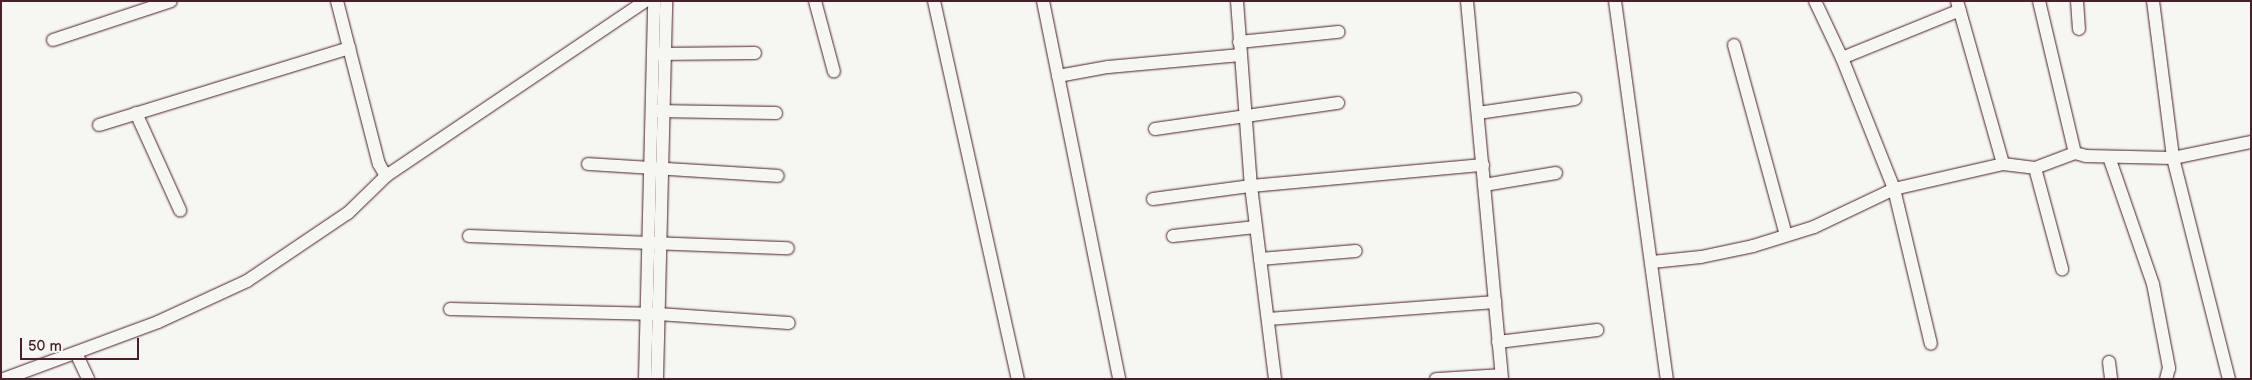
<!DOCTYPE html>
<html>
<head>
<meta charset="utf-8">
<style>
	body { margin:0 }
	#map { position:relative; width:2252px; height:380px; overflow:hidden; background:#f6f6f2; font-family:"Balsamiq Sans",sans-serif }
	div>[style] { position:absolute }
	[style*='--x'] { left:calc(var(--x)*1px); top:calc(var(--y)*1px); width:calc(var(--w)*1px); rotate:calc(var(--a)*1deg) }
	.roads { filter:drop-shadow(0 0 1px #4a1f2b) drop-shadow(0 0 1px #4a1f2b) }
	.street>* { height:12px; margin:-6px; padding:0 6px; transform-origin:6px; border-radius:6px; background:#f6f6f2 }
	span { translate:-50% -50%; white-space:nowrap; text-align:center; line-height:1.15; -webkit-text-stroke:4.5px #f6f6f2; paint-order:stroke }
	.frame { position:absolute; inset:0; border:2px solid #4a1f2b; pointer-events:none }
	.scale { position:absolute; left:20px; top:338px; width:119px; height:22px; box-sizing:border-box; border:2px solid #4a1f2b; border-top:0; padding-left:6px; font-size:15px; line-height:18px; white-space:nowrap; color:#4a1f2b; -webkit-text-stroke:4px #f6f6f2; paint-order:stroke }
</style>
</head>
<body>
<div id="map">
	<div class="roads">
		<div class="street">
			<i style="--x:337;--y:1;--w:168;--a:75.6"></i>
			<i style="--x:379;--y:164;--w:14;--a:60"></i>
			<i style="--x:815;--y:1;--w:73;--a:75"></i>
			<i style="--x:934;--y:1;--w:387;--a:77.5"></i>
			<i style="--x:1043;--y:1;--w:386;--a:78.6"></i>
			<i style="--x:1237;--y:1;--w:186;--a:85.7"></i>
			<i style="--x:1251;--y:186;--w:194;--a:82.9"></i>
			<i style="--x:1467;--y:1;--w:380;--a:84.7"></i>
			<i style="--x:1615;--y:1;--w:382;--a:82.2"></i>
			<i style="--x:1815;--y:1;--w:63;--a:64.7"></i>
			<i style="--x:1842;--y:58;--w:141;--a:68.3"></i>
			<i style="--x:1894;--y:189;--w:159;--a:76.6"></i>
			<i style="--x:1957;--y:1;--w:169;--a:74.2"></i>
			<i style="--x:2039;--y:1;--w:156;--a:76.7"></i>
			<i style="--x:2077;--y:1;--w:28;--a:86"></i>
			<i style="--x:2153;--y:1;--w:158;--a:82.7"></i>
			<i style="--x:2173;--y:158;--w:228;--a:75.8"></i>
			<i style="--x:53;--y:40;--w:124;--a:-18.3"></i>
			<i style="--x:1239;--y:42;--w:100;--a:-5.8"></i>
			<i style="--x:1734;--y:45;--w:197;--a:74.7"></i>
			<i style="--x:658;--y:54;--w:97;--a:-0.6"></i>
			<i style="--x:1842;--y:58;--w:127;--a:-22.1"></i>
			<i style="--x:1058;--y:76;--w:51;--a:-10.2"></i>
			<i style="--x:1108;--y:67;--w:133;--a:-5.2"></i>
			<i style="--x:656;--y:111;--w:120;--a:1"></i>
			<i style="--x:136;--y:113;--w:107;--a:65.6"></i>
			<i style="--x:1478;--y:113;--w:98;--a:-8.2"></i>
			<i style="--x:99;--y:125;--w:262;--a:-17.1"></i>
			<i style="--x:1155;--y:129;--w:185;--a:-8.1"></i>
			<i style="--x:2109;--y:157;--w:134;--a:70.9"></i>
			<i style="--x:2153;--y:284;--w:86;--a:79.2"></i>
			<i style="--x:2169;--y:368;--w:11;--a:105"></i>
			<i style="--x:588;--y:164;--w:190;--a:3.6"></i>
			<i style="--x:2035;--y:168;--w:105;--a:75"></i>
			<i style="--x:1484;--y:185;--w:73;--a:-9.5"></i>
			<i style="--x:1153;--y:199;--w:99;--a:-7.6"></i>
			<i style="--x:1251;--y:186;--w:233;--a:-5.2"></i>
			<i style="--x:469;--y:236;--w:319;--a:2.2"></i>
			<i style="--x:1173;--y:236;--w:83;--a:-6.2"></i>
			<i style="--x:1260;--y:259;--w:96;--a:-4.8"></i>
			<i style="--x:1652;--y:262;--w:49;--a:-5.8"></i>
			<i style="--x:1701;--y:257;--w:53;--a:-11.9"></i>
			<i style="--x:1753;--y:246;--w:64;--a:-17.3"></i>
			<i style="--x:1814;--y:227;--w:89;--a:-25.4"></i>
			<i style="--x:1894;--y:189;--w:112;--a:-12.9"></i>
			<i style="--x:2003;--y:164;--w:32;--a:7"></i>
			<i style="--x:2035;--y:168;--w:43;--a:-20.6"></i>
			<i style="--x:2075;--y:153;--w:11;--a:15"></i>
			<i style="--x:2086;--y:156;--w:87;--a:1.3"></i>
			<i style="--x:2173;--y:158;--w:80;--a:-11.6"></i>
			<i style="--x:450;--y:309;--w:208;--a:1.4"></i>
			<i style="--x:658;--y:314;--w:131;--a:3.9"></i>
			<i style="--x:1268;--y:319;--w:228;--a:-4.3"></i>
			<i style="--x:1498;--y:342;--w:100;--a:-6.9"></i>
			<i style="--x:76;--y:353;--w:29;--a:65"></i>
			<i style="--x:2109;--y:362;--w:17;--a:83"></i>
			<i style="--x:4;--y:379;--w:164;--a:-20.3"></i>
			<i style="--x:158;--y:322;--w:98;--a:-24.7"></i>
			<i style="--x:247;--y:281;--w:122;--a:-34"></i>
			<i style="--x:348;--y:213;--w:53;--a:-44.2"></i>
			<i style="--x:386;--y:176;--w:313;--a:-34"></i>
			<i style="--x:645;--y:379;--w:378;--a:-88.6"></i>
			<i style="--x:657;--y:379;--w:378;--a:-88.6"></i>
			<i style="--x:1436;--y:379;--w:65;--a:-3.5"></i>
		</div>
	</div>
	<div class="frame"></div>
	<div class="scale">50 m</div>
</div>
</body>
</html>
